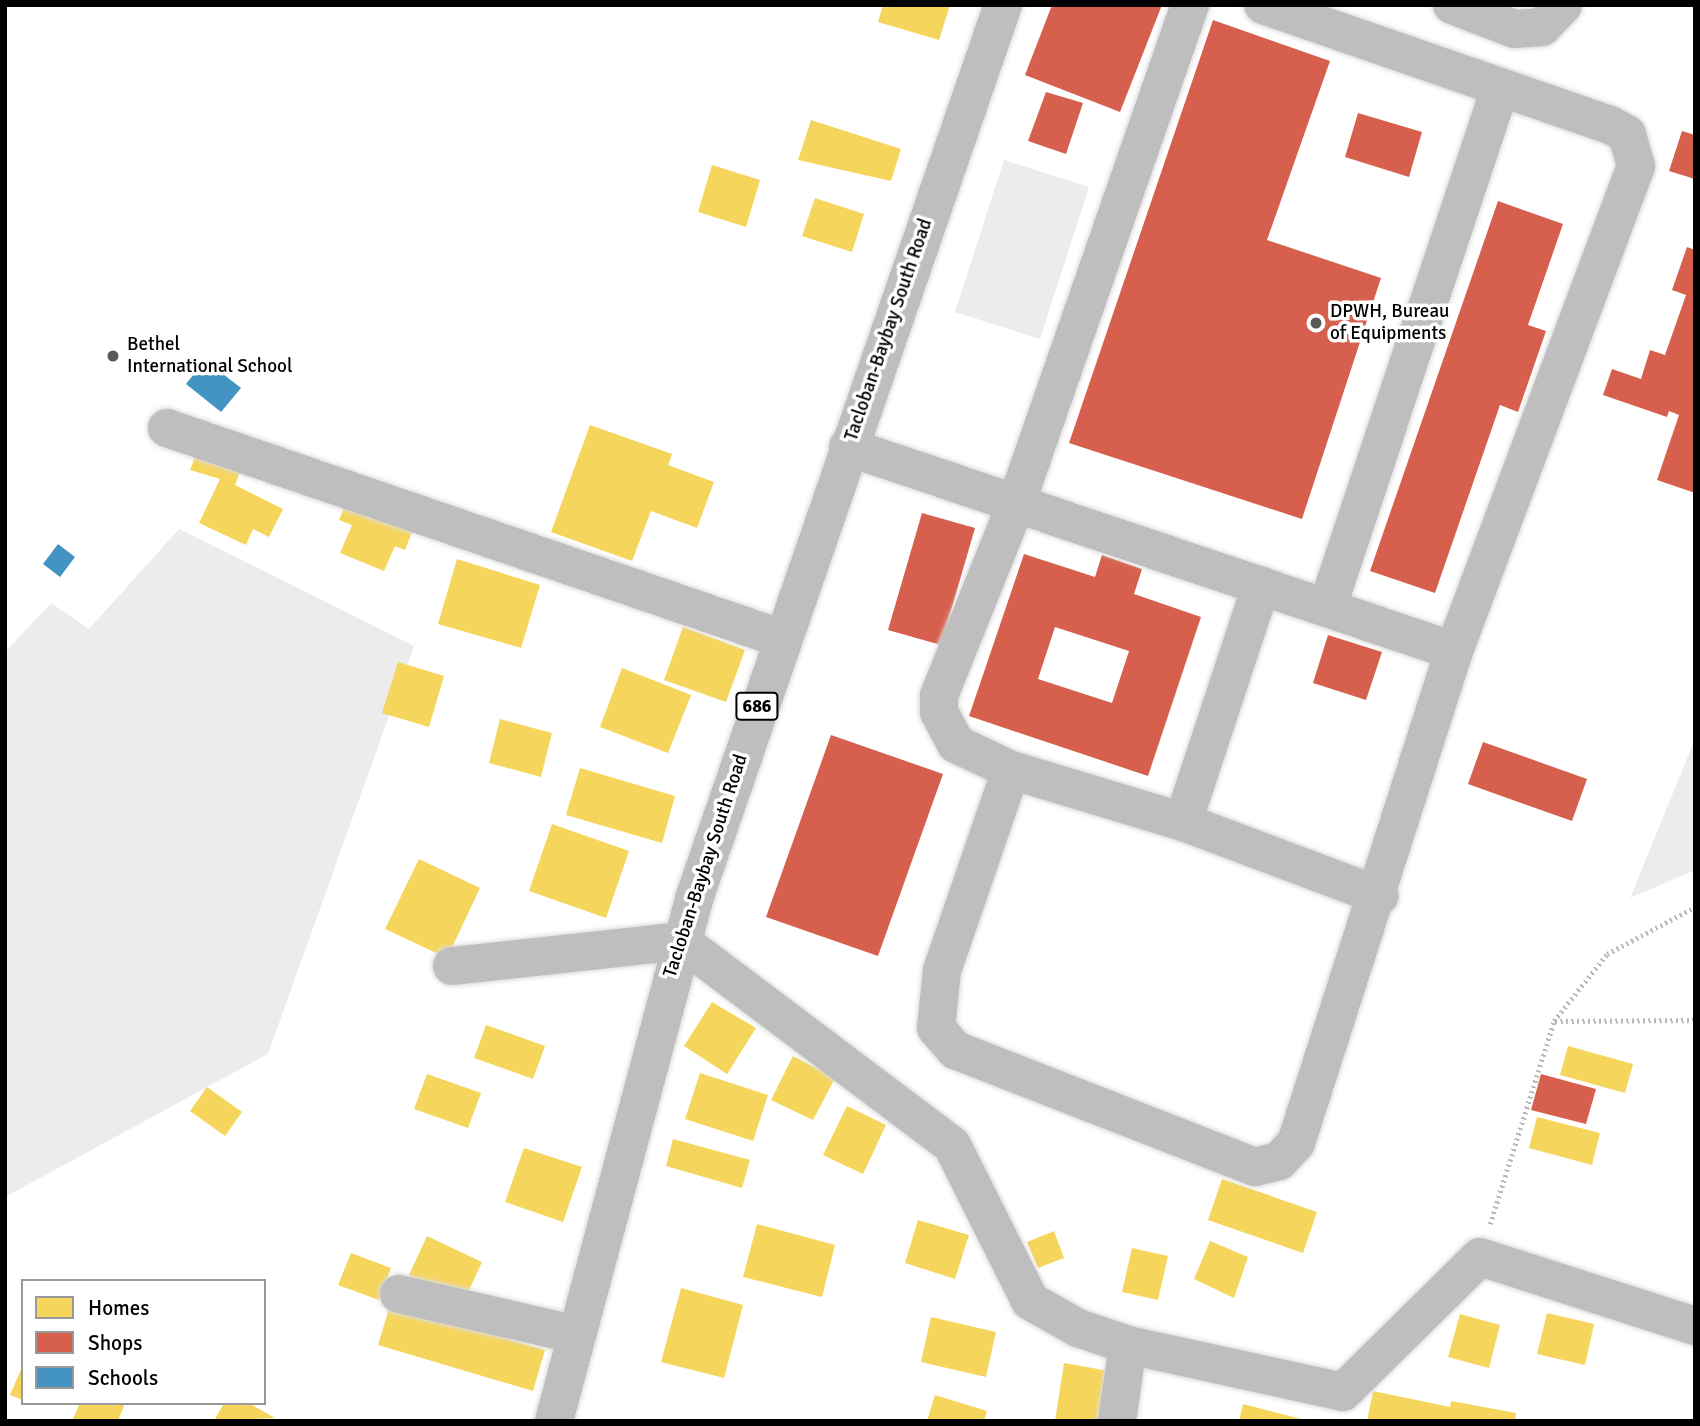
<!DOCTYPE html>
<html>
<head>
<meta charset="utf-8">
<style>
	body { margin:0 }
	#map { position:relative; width:1700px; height:1426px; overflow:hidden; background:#fff; font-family:Signika,sans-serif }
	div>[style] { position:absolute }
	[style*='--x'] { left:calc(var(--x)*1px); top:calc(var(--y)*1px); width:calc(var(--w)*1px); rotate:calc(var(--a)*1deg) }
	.green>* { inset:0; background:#ececec }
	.homes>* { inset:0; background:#f6d55c }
	.shops>* { inset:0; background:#d6604d }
	.schools>* { inset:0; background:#4393c3 }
	.path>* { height:4.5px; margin-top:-2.25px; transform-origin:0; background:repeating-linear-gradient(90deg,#b9b9b9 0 2px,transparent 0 5.5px) }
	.roads { filter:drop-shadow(0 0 2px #dbdbdb) drop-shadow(0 0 2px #dbdbdb) }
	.minor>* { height:38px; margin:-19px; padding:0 19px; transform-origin:19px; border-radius:19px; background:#bebebe }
	.major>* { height:38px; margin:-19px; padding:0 19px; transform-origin:19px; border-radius:19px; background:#bebebe }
	.dots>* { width:19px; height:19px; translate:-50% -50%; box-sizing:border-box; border:4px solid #fff; border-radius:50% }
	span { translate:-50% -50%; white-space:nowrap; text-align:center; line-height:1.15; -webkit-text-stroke:7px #fff; paint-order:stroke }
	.shield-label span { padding:2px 5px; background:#fff; border:2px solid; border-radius:5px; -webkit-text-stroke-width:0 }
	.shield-label { font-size:18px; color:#000; font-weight:700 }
	.poi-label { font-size:19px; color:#000 }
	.left { translate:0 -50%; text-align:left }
	.street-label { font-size:19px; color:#000 }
	.frame { position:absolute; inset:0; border:7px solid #000; pointer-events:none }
	.legend { position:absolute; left:21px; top:1279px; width:245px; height:126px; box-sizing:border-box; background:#fff; border:2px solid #999; margin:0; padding:9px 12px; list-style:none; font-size:21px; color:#000 }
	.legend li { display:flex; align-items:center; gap:14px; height:35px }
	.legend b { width:35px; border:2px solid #999 }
</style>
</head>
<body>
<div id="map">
	<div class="green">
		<i style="clip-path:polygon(1004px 160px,1089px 187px,1040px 339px,955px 312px)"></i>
		<i style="clip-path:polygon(179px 529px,414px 646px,268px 1054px,5px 1197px,5px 652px,51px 603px,89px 629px)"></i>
		<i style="clip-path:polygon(1695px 739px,1695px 870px,1630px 898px)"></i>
	</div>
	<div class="homes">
		<i style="clip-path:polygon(883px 5px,950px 5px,939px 40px,878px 22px)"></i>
		<i style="clip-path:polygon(811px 120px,901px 149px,891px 181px,798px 160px)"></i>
		<i style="clip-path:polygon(712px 165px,760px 180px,746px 227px,698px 212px)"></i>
		<i style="clip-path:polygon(815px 198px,864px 214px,852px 252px,802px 236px)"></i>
		<i style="clip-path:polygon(590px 425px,672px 454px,668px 465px,714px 482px,697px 528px,651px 511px,632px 561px,551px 532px)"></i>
		<i style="clip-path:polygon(197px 452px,242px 466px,235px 485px,283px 509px,269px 537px,253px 529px,246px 545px,199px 523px,220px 479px,190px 470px)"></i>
		<i style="clip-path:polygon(348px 499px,414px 527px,405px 550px,395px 546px,384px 571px,340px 553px,352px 525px,339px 520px)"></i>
		<i style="clip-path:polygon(457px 559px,540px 585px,521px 648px,438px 624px)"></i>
		<i style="clip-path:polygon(683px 627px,745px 650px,726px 702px,664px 680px)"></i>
		<i style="clip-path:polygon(398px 662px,444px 676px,429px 727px,382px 713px)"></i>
		<i style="clip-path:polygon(622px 668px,691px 695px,668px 753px,600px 727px)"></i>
		<i style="clip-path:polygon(500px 719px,552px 733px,541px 777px,489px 763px)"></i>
		<i style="clip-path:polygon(580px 768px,675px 796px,662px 843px,566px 815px)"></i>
		<i style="clip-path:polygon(552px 824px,629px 851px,606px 918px,529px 891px)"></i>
		<i style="clip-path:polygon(419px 859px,480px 888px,447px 958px,385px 929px)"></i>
		<i style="clip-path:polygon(712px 1002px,756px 1028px,727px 1074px,684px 1046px)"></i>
		<i style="clip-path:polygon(486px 1025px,545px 1046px,533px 1079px,474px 1058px)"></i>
		<i style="clip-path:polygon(1568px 1046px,1633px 1064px,1625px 1093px,1560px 1075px)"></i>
		<i style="clip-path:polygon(793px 1056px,835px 1078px,813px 1120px,771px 1100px)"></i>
		<i style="clip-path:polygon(700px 1073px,768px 1095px,753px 1141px,685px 1119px)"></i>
		<i style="clip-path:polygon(427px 1074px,481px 1093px,468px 1128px,414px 1109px)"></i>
		<i style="clip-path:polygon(207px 1087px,242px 1112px,225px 1136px,190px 1111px)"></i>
		<i style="clip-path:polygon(847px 1106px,886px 1125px,863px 1174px,823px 1155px)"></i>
		<i style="clip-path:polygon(1537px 1117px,1600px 1133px,1592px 1165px,1529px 1148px)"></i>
		<i style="clip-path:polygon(673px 1139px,750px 1160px,742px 1188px,666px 1166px)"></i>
		<i style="clip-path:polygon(524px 1148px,582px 1167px,563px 1222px,505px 1202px)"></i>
		<i style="clip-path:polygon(1222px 1179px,1317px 1212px,1303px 1253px,1208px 1220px)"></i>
		<i style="clip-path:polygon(918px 1220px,969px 1235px,955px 1279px,905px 1263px)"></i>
		<i style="clip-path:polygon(757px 1224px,835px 1245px,822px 1297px,743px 1277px)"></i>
		<i style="clip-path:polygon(1054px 1231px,1064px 1258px,1038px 1268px,1027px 1242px)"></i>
		<i style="clip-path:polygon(427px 1236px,482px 1262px,464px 1301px,409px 1275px)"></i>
		<i style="clip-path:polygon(1210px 1241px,1248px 1257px,1234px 1298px,1194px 1279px)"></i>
		<i style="clip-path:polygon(1132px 1248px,1168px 1256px,1158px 1300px,1122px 1292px)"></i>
		<i style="clip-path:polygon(351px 1253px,391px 1268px,379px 1300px,338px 1285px)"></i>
		<i style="clip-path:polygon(681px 1288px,743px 1305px,724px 1378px,661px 1362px)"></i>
		<i style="clip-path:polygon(390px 1305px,545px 1350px,533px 1391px,378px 1345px)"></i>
		<i style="clip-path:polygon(1547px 1313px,1594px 1324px,1585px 1365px,1537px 1354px)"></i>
		<i style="clip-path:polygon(1460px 1314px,1500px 1325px,1489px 1368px,1448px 1357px)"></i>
		<i style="clip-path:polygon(931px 1317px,996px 1332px,986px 1377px,921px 1362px)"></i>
		<i style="clip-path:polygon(1064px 1363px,1109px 1371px,1101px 1421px,1055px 1421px)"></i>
		<i style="clip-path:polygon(23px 1365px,23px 1400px,10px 1395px)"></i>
		<i style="clip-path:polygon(1373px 1391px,1450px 1407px,1451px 1401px,1516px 1413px,1515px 1421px,1367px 1421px)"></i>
		<i style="clip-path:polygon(935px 1395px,987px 1411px,984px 1421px,927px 1421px)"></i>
		<i style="clip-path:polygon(80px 1403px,125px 1403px,118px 1421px,72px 1421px)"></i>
		<i style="clip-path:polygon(224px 1403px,249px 1403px,275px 1418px,214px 1421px)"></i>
		<i style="clip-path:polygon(1243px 1404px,1305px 1420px,1305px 1421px,1239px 1421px)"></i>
	</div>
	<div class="shops">
		<i style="clip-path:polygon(1052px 5px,1162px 5px,1120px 112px,1025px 75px)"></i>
		<i style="clip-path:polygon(1213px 20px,1330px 61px,1267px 240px,1381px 278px,1302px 519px,1069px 443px)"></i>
		<i style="clip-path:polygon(1046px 92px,1083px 103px,1066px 154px,1028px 141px)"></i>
		<i style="clip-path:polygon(1358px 113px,1422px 132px,1409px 177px,1345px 157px)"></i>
		<i style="clip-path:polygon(1682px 131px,1695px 135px,1695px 179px,1669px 171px)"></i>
		<i style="clip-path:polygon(1498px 201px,1563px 224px,1528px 325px,1546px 331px,1518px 412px,1500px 405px,1435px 593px,1370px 571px)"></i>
		<i style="clip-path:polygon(1687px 247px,1695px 250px,1695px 493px,1657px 480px,1679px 415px,1669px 411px,1667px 417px,1603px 395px,1612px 369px,1641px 379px,1650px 350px,1665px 355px,1686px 295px,1672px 290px)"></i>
		<i style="clip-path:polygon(922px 513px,975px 528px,941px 645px,888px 630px)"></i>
		<i style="clip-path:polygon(evenodd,1024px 554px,1095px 577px,1102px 555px,1142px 569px,1134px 594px,1201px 617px,1148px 776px,969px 716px,1024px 554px,1055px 627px,1129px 651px,1112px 703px,1038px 679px,1055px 627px)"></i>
		<i style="clip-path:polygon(1328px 635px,1382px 652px,1366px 700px,1313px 683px)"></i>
		<i style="clip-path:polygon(831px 735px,943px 774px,878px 956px,766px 917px)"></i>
		<i style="clip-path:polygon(1483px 742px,1587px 779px,1572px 821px,1468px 784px)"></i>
		<i style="clip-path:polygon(1541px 1074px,1596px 1089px,1586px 1124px,1531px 1110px)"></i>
	</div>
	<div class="schools">
		<i style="clip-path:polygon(205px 360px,241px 388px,221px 412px,186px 384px)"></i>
		<i style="clip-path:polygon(58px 544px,75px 557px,60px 577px,43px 564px)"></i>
	</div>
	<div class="path">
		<i style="--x:1555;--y:1021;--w:140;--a:-0.4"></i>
		<i style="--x:1490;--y:1224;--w:213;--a:-72.5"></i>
		<i style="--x:1554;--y:1021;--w:85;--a:-51.7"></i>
		<i style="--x:1607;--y:954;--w:100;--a:-28.1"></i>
	</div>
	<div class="roads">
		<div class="minor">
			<i style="--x:1190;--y:5;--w:528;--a:109.22"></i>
			<i style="--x:1016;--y:504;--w:207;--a:111.9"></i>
			<i style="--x:939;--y:696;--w:16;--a:90"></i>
			<i style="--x:939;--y:712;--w:36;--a:62"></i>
			<i style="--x:956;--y:744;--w:61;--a:25.3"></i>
			<i style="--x:1011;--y:770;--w:180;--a:16.8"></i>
			<i style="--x:1183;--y:822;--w:210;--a:20.6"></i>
			<i style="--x:1452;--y:5;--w:67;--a:20.9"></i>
			<i style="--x:1515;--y:29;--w:27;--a:-4"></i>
			<i style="--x:1542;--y:27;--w:30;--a:-46"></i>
			<i style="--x:167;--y:428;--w:648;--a:18.91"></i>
			<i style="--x:848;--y:447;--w:639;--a:18.6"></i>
			<i style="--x:1327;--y:608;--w:544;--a:-71.57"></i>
			<i style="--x:1011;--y:770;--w:212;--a:109"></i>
			<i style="--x:942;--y:970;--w:58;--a:95.9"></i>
			<i style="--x:936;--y:1028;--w:29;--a:49"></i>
			<i style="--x:955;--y:1050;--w:322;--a:21.3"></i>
			<i style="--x:1255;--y:1167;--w:25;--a:-14"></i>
			<i style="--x:1279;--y:1161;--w:25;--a:-47"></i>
			<i style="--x:1296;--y:1143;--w:517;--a:-72.2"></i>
			<i style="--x:1454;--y:651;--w:518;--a:-69.43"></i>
			<i style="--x:1636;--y:166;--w:33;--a:-106"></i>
			<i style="--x:1627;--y:134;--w:19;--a:-152"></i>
			<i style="--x:1610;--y:125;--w:367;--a:-160.9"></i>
			<i style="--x:1183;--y:822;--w:249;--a:-71.7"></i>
			<i style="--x:452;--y:966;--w:230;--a:-6.2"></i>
			<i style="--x:681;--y:941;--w:339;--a:37"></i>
			<i style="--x:952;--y:1145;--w:174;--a:63.4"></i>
			<i style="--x:1030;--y:1301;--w:55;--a:29.4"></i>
			<i style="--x:1078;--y:1328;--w:53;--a:18.8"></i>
			<i style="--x:1128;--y:1345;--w:220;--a:12.3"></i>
			<i style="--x:1343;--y:1392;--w:192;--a:-44.6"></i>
			<i style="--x:1480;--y:1257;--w:226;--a:17.8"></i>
			<i style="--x:399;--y:1294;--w:179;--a:12.9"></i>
			<i style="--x:1117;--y:1421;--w:77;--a:-81.8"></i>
		</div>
		<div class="major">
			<i style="--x:554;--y:1421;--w:544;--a:-74.97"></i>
			<i style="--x:695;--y:896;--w:943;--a:-70.93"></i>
		</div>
	</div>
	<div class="dots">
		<i style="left:1316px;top:323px;background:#595959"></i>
		<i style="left:113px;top:356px;background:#595959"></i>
	</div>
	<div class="shield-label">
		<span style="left:757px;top:706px">686</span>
	</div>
	<div class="poi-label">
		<span class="left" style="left:1330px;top:323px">DPWH, Bureau<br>of Equipments</span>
		<span class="left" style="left:127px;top:356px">Bethel<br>International School</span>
	</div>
	<div class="street-label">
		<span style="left:889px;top:330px;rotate:-71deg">Tacloban-Baybay South Road</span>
		<span style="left:706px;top:866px;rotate:-72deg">Tacloban-Baybay South Road</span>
	</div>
	<div class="frame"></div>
	<ul class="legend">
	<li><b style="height:19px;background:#f6d55c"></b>Homes</li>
	<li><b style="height:19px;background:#d6604d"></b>Shops</li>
	<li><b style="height:19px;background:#4393c3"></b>Schools</li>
	</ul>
</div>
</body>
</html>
